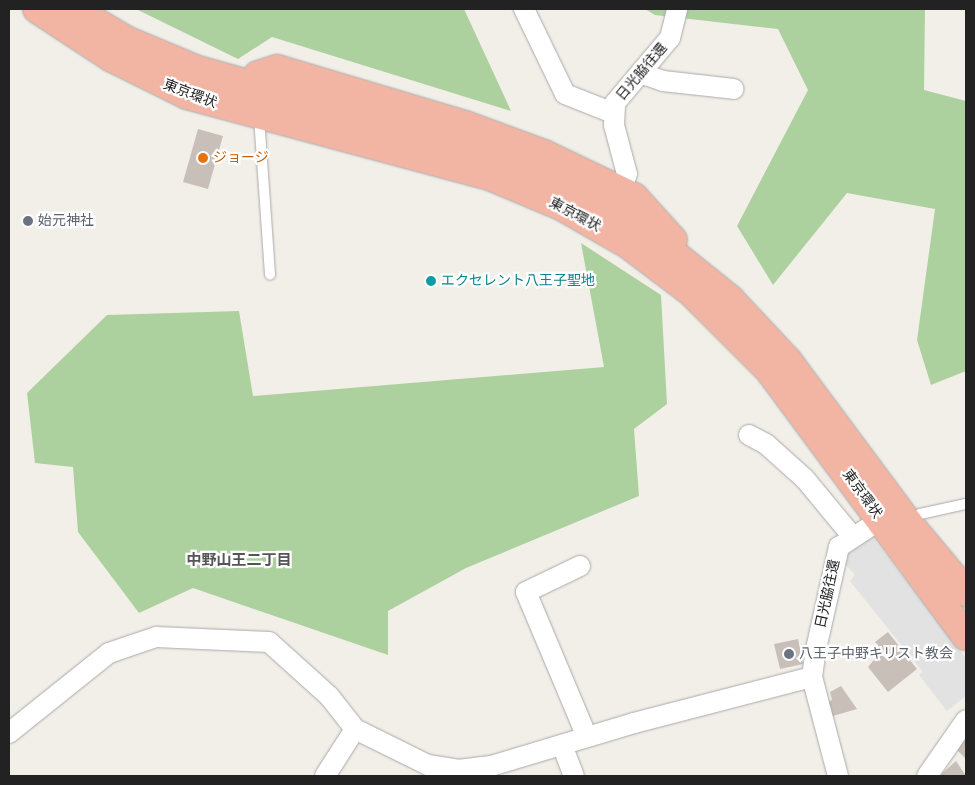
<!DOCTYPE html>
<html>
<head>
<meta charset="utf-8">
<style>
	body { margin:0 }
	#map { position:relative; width:975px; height:785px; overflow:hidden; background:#f2efe9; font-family:Rubik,"Noto Sans JP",sans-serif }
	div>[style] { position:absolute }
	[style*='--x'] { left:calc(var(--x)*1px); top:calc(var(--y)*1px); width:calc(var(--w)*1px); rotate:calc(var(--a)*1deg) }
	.forest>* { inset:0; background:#add19e }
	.parking>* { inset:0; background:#e2e2e2 }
	.building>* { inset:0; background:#c7bfb8 }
	.roads { filter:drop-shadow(0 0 1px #a9a9a9) drop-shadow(0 0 1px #a9a9a9) }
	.service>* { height:10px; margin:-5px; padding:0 5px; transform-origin:5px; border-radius:5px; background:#fff }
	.minor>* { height:20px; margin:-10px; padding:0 10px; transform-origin:10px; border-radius:10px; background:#fff }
	.trunk>* { height:28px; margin:-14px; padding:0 14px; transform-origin:14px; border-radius:14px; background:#f2b4a3 }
	.dots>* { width:14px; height:14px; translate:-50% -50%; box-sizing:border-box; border:2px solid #fff; border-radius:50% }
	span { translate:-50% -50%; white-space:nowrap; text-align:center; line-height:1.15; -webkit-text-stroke:4.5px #fff; paint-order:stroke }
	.street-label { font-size:14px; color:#222 }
	.food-label { font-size:14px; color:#c56008 }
	.left { translate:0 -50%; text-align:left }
	.worship-label { font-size:14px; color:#5b616d }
	.culture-label { font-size:14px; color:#0d838f }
	.neighbourhood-label { font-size:15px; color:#555; font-weight:700 }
	.frame { position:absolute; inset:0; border:10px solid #222; pointer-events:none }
</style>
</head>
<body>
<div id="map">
	<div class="forest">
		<i style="clip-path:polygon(136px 9px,464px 9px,511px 111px,272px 37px,238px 59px)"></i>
		<i style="clip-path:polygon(645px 9px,925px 9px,924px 90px,966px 101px,966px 371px,931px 385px,917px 340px,935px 209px,847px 193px,773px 285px,737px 226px,808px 90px,778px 29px,655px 15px)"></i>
		<i style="clip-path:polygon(581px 243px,661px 295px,667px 404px,634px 429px,639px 496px,466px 568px,388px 611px,388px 655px,193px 588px,139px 613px,78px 532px,73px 467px,35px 463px,27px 393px,107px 315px,239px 311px,253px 396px,604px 367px)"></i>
	</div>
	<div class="parking">
		<i style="clip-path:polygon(866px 529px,966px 658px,966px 696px,947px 711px,919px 675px,923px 672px,850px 581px,855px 575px,837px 555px)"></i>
	</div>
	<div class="building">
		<i style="clip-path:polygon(198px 129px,223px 136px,208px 189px,183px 182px)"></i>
		<i style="clip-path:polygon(888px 632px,917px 669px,888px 692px,868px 667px,882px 650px,875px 642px)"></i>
		<i style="clip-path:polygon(798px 639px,803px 664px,780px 669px,774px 644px)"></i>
		<i style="clip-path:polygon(841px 686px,857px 709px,833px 716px,826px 703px,832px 700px,830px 692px)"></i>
		<i style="clip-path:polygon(966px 738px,966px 759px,956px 749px)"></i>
		<i style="clip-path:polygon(956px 761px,966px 776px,939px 776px)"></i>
	</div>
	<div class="roads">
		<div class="service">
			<i style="--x:259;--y:117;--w:158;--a:86"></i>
			<i style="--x:909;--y:523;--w:14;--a:-39"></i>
			<i style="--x:920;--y:514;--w:47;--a:-12.3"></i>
		</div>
		<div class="minor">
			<i style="--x:524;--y:9;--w:94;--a:64.2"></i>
			<i style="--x:565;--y:94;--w:52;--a:21.6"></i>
			<i style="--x:640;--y:73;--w:24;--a:19"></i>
			<i style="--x:663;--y:81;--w:71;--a:6.4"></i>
			<i style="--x:621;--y:192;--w:19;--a:-72"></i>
			<i style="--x:627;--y:174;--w:51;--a:-104.9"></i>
			<i style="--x:614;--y:125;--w:22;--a:-87"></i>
			<i style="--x:615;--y:103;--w:85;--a:-49.8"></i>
			<i style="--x:670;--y:38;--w:30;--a:-76"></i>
			<i style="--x:749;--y:435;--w:19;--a:28"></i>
			<i style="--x:766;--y:444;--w:52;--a:41.9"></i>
			<i style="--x:805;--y:479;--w:75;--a:50.4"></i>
			<i style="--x:580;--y:566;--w:60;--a:154.3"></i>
			<i style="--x:526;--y:592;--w:157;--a:67.2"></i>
			<i style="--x:9;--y:733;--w:128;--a:-38.7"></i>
			<i style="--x:109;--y:653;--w:50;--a:-18.8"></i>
			<i style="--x:156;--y:637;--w:113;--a:2.5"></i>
			<i style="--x:269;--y:642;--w:81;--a:42"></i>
			<i style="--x:329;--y:696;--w:42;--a:51.8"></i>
			<i style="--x:355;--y:729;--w:81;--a:26.3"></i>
			<i style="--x:428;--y:765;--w:30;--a:9"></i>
			<i style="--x:458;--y:770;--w:33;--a:-7"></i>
			<i style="--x:491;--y:766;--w:149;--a:-16.7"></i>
			<i style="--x:634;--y:723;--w:184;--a:-14.5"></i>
			<i style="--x:562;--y:745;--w:33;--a:69"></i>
			<i style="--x:325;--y:776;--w:56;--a:-57.4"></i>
			<i style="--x:838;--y:776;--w:102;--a:-104.7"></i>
			<i style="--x:812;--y:677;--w:28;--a:-82"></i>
			<i style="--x:816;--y:649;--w:105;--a:-77.3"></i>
			<i style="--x:839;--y:547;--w:49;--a:-33.4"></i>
			<i style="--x:927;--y:776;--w:68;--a:-55.1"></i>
		</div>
		<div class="trunk">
			<i style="--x:37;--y:9;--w:90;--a:33.2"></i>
			<i style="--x:112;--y:58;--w:84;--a:26.3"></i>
			<i style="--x:187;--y:95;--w:316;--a:15"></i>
			<i style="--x:492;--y:177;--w:77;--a:22.9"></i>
			<i style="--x:563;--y:207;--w:76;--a:29.9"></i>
			<i style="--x:629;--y:245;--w:78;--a:37.2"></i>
			<i style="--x:691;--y:292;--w:110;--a:45"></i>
			<i style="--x:769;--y:370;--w:331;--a:53.5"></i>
			<i style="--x:74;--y:9;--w:63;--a:30.7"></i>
			<i style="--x:128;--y:41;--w:76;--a:22.5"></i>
			<i style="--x:198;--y:70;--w:205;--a:15.6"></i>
			<i style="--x:395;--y:125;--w:148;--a:18.1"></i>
			<i style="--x:536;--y:171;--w:122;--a:28.5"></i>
			<i style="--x:643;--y:229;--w:112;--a:38.8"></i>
			<i style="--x:730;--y:299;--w:85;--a:46.9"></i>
			<i style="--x:788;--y:361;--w:203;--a:53.4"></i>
			<i style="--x:909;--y:524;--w:89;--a:50"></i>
			<i style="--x:254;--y:101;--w:15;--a:-110"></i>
			<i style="--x:249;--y:87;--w:15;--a:-53"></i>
			<i style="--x:258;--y:75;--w:20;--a:-18"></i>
			<i style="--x:277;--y:69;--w:196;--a:16.6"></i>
			<i style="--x:465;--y:125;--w:84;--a:20.2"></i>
			<i style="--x:544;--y:154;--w:100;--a:25.5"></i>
			<i style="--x:634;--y:197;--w:58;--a:47.8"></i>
		</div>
	</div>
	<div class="dots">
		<i style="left:203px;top:158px;background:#e8710a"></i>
		<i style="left:28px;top:221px;background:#6b7280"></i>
		<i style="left:431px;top:281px;background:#0f9aa8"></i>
		<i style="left:789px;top:654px;background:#6b7280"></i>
	</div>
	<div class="street-label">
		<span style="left:642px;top:72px;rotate:-50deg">日光脇往還</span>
		<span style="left:190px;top:94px;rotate:21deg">東京環状</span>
		<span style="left:575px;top:215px;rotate:28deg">東京環状</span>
		<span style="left:862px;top:494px;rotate:54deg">東京環状</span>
		<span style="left:828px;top:594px;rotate:-78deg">日光脇往還</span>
	</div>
	<div class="food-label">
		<span class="left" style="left:213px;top:158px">ジョージ</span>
	</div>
	<div class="worship-label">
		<span class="left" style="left:38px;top:221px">始元神社</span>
		<span class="left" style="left:799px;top:654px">八王子中野キリスト教会</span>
	</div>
	<div class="culture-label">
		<span class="left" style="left:441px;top:281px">エクセレント八王子聖地</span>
	</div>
	<div class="neighbourhood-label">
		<span style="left:239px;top:561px">中野山王二丁目</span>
	</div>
	<div class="frame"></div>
</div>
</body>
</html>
